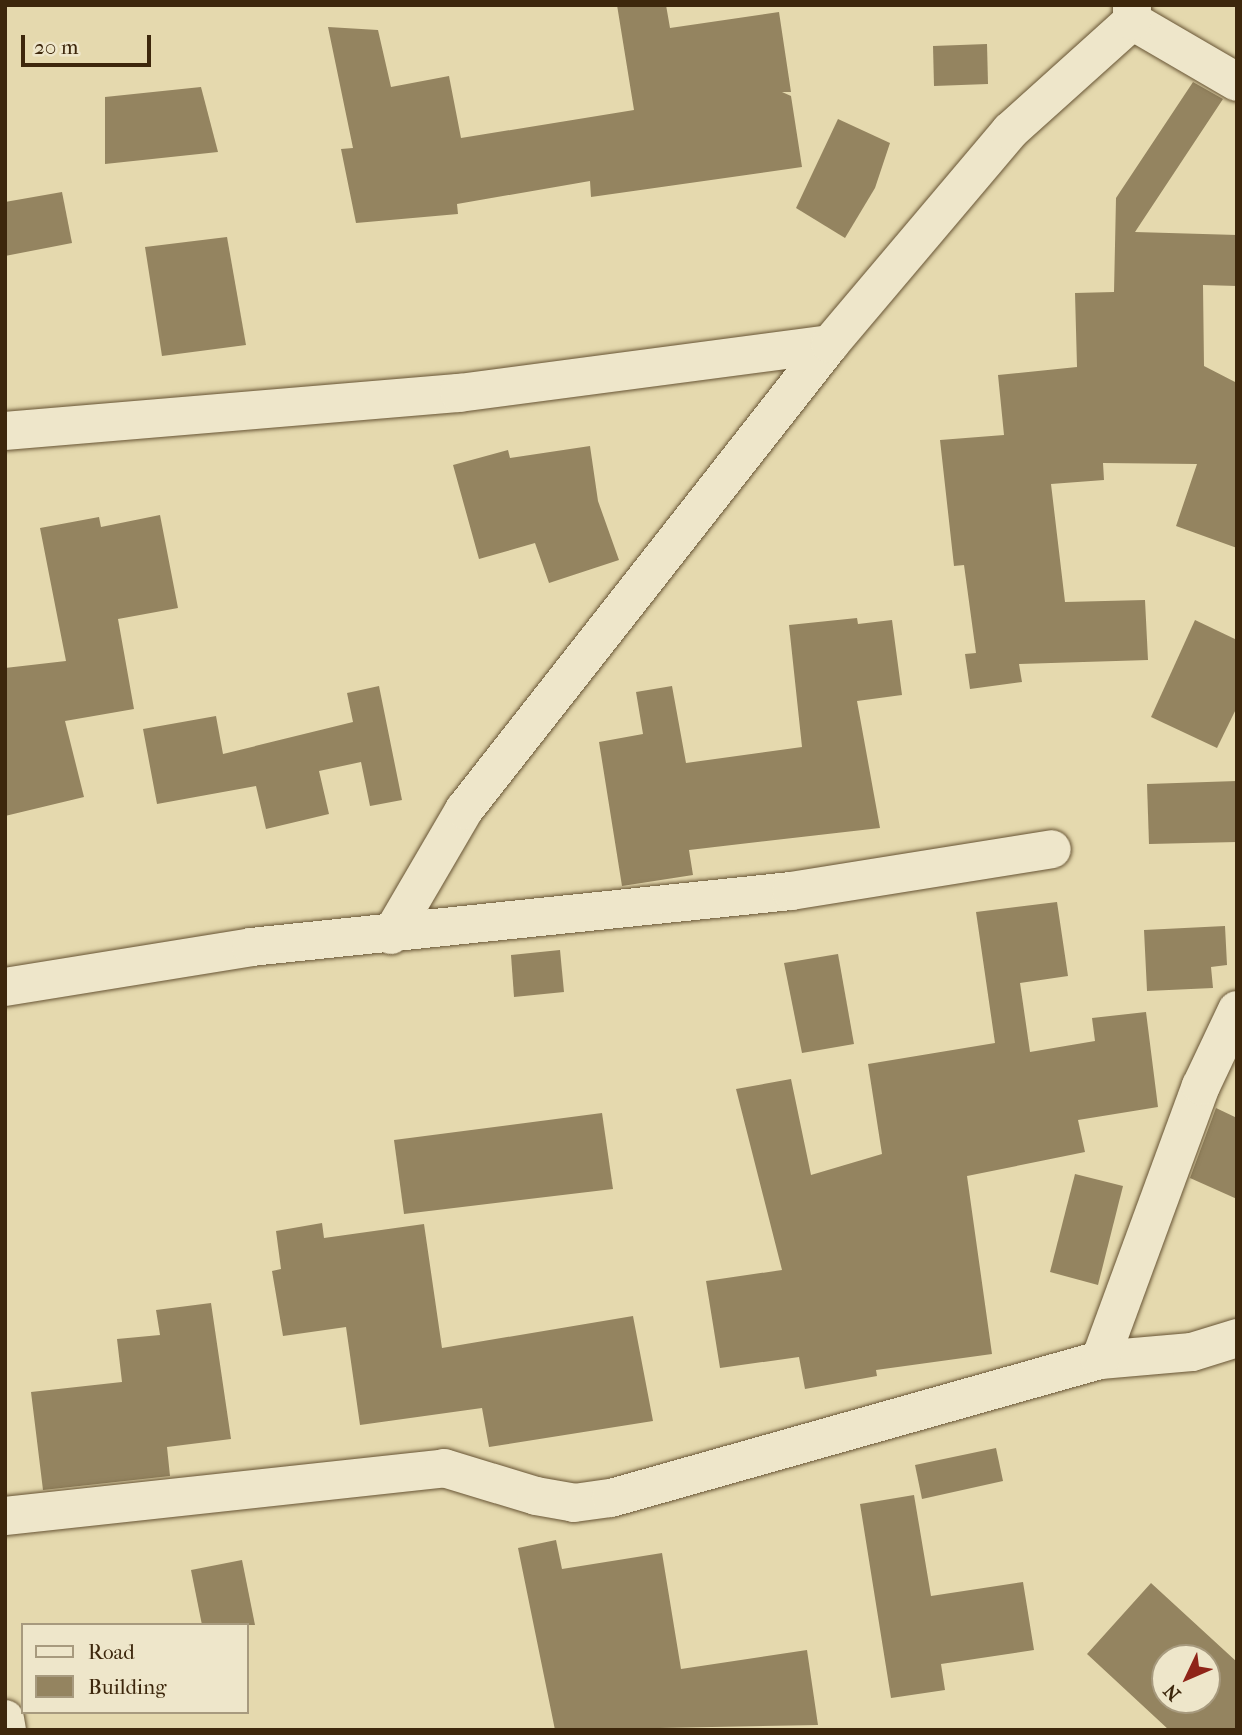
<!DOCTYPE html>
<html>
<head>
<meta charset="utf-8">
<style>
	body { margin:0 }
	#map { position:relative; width:1242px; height:1735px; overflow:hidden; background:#e5d9ae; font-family:"IM FELL French Canon",serif }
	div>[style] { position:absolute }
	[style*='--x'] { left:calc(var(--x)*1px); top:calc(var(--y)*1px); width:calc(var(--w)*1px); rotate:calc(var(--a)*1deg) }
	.building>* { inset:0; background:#948460 }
	.roads { filter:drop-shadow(0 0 2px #675434) drop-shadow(0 0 2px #675434) }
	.minor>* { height:38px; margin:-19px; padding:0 19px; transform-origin:19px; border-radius:19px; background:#eee6ca }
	span { translate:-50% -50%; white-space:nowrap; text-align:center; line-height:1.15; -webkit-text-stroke:6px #eee6ca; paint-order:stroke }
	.frame { position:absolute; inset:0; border:7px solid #3d270c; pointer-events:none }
	.legend { position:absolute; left:21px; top:1623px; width:228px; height:91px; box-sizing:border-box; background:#eee6ca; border:2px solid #a79a7e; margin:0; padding:9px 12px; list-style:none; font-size:21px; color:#3d270c }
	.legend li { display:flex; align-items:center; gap:14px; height:35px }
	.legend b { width:35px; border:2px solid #a79a7e }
	.north { position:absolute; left:1151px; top:1644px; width:70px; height:70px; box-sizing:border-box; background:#eee6ca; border:2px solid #a79a7e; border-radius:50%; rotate:226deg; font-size:19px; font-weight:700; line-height:28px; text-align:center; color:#3d270c }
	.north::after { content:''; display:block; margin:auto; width:24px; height:32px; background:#8f2418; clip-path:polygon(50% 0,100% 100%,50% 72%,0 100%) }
	.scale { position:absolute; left:21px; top:35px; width:130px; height:32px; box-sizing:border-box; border:4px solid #3d270c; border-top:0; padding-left:9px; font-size:21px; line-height:24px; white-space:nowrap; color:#3d270c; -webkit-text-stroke:5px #eee6ca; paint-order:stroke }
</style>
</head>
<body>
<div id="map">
	<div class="building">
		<i style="clip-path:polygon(617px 5px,666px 5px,670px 28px,779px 12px,791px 92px,782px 92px,791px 96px,802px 167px,591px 197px,590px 181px,457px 204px,458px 214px,356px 223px,341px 149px,353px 148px,328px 27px,378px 30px,391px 87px,449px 76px,461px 138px,634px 110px)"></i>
		<i style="clip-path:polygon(987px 44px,988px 84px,934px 86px,933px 46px)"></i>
		<i style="clip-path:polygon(1193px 82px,1223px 99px,1135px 232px,1237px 235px,1237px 286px,1203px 285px,1204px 366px,1237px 383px,1237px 548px,1176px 526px,1197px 464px,1103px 463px,1104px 480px,1051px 484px,1065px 602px,1145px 600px,1148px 660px,1019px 664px,1022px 682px,970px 689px,965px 654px,976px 653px,964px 565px,954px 566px,940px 440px,1004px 435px,998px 375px,1077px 367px,1075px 293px,1114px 292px,1116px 198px)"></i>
		<i style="clip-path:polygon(201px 87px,218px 152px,105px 164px,105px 97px)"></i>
		<i style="clip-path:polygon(838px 119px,890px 143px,875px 188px,845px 238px,796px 208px)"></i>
		<i style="clip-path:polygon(62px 192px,72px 243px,5px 256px,5px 202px)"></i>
		<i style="clip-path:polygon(227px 237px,246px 345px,162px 356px,145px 247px)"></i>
		<i style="clip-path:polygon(590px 446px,598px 501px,619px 560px,549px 583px,535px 543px,479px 559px,453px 465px,508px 450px,510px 458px)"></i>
		<i style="clip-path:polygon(160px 515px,178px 608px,118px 619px,134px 709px,65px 721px,84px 797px,5px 816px,5px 668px,66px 661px,40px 528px,99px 517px,101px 527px)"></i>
		<i style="clip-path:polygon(857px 618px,858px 624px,892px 620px,902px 695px,857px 701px,880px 828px,689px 850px,693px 875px,622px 886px,599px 742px,643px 734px,636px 692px,672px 686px,686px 763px,802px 747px,789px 625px)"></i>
		<i style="clip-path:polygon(1195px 620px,1237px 640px,1237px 707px,1217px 748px,1151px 717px)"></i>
		<i style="clip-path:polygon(379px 686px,402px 800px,370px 806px,361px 762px,319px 771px,329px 814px,266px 829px,256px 786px,157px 804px,143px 729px,216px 716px,223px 754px,353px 722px,347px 693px)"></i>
		<i style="clip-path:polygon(1237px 781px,1237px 842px,1149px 844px,1147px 784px)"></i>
		<i style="clip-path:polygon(1057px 902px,1068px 976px,1020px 983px,1030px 1052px,1095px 1041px,1092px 1018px,1146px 1012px,1158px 1107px,1078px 1120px,1085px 1152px,967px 1176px,992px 1354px,876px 1370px,877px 1376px,805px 1389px,799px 1357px,720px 1368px,706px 1281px,782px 1270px,736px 1089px,791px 1079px,811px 1175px,882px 1154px,868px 1064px,995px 1043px,976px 912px)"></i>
		<i style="clip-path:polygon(1225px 926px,1227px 965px,1211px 967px,1213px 988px,1147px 991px,1144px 930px)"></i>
		<i style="clip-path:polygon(560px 950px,564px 992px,514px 997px,511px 955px)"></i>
		<i style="clip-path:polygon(838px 954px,854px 1044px,802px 1053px,784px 963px)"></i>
		<i style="clip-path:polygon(1216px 1108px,1237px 1118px,1237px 1199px,1190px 1178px)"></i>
		<i style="clip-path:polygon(602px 1113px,613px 1189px,404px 1214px,394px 1140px)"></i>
		<i style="clip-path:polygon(1075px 1174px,1123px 1186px,1098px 1285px,1050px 1272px)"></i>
		<i style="clip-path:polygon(322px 1223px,324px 1238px,424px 1224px,442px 1348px,633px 1316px,653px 1421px,489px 1447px,482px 1408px,360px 1425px,346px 1327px,283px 1336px,272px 1271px,281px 1269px,276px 1231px)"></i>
		<i style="clip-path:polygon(211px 1303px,231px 1439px,167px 1447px,170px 1476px,43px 1490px,31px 1392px,122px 1382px,117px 1339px,160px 1335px,156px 1310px)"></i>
		<i style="clip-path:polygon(996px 1448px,1003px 1481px,922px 1499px,915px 1465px)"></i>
		<i style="clip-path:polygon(914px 1495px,931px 1596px,1023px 1582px,1034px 1650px,941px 1664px,945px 1690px,891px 1698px,860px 1504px)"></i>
		<i style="clip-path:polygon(556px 1540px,562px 1569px,662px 1553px,681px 1669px,807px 1650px,818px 1725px,555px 1730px,518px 1548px)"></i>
		<i style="clip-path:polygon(242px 1560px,255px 1625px,202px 1625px,191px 1570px)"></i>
		<i style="clip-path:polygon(evenodd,1151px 1583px,1237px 1662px,1237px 1730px,1169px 1730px,1087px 1654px,1151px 1583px,1165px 1658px,1207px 1658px,1207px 1700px,1165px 1700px,1165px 1658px)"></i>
	</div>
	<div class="roads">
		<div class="minor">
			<i style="--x:1132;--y:21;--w:121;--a:30.2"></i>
			<i style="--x:5;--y:431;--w:456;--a:-4.8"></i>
			<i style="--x:459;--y:393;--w:374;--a:-7.5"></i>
			<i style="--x:391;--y:935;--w:145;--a:-59.7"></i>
			<i style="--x:464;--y:810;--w:593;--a:-51.85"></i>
			<i style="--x:830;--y:344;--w:279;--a:-49.8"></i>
			<i style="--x:1010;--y:131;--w:164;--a:-42"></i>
			<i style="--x:1132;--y:21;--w:16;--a:-90"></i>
			<i style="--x:5;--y:987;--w:249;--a:-9.2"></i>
			<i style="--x:251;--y:947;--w:543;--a:-5.92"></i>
			<i style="--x:791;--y:891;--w:264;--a:-9.1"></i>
			<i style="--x:1100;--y:1360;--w:92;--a:-5"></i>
			<i style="--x:1192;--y:1352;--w:47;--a:-17.3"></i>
			<i style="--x:5;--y:1516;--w:442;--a:-6.2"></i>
			<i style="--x:444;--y:1468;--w:96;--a:16.9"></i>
			<i style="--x:536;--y:1496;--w:39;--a:10"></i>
			<i style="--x:574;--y:1503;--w:37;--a:-8"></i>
			<i style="--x:611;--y:1498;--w:508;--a:-15.76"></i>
			<i style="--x:1100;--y:1360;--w:292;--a:-69.8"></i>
			<i style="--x:1201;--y:1086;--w:84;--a:-64.7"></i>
			<i style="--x:5;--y:1719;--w:11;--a:80"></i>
		</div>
	</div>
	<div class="frame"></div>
	<ul class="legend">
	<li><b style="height:9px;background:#eee6ca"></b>Road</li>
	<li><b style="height:19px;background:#948460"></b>Building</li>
	</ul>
	<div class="north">N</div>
	<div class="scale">20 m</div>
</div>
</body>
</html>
